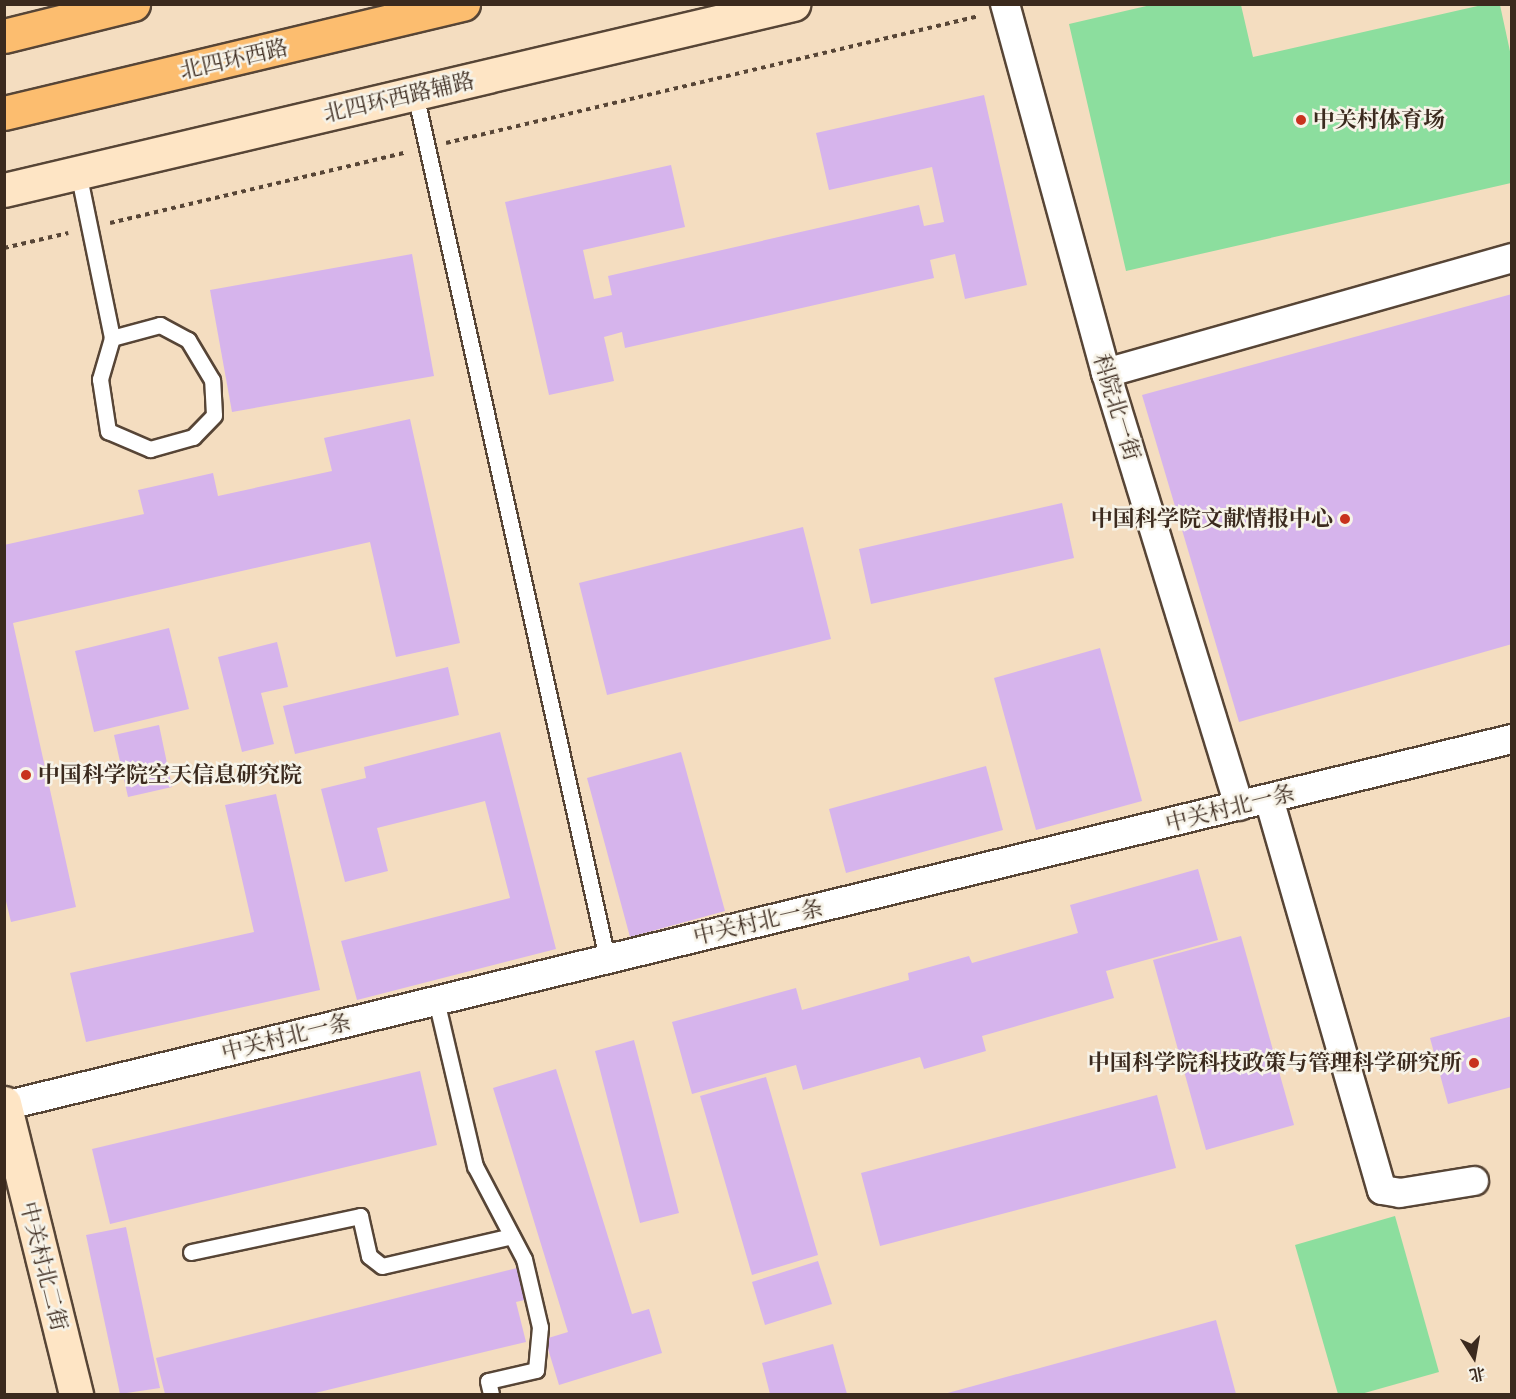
<!DOCTYPE html>
<meta charset="utf-8">
<style>
body{margin:0}
#map{position:relative;width:1516px;height:1399px;overflow:hidden;background:#f4ddc0;font-family:"Gentium Book Plus","Noto Serif SC",serif}
div>[style]{position:absolute}
.green>*{inset:0;background:#8cde9e}
.building>*{inset:0;background:#d6b4ec}
.path>*{height:4px;margin-top:-2px;transform-origin:0;background:repeating-linear-gradient(90deg,#574536 0 4.5px,transparent 0 9px)}
.roads{filter:drop-shadow(2px 0 #574536) drop-shadow(-2px 0 #574536) drop-shadow(0 2px #574536) drop-shadow(0 -2px #574536)}
.lane>*{height:15px;margin:-7.5px;padding:0 7.5px;transform-origin:7.5px;border-radius:7.5px;background:#fff}
.street>*{height:28px;margin:-14px;padding:0 14px;transform-origin:14px;border-radius:14px;background:#fff}
.secondary>*{height:33px;margin:-16.5px;padding:0 16.5px;transform-origin:16.5px;border-radius:16.5px;background:#fee5c5}
.highway>*{height:33px;margin:-16.5px;padding:0 16.5px;transform-origin:16.5px;border-radius:16.5px;background:#fcbd6f}
.dots>*{width:16px;height:16px;translate:-50% -50%;box-sizing:border-box;border:3px solid #f7f3e8;border-radius:50%}
span{translate:-50% -50%;white-space:nowrap;text-align:center;line-height:1.15;-webkit-text-stroke:5px #f7f3e8;paint-order:stroke}
.street-label{font-size:22px;color:#3b2a1e}
.poi-label{font-size:22px;color:#3b2a1e;font-weight:700}
.left{translate:0 -50%;text-align:left}
.right{translate:-100% -50%;text-align:right}
.frame{position:absolute;inset:0;border:6px solid #3b2a1e;pointer-events:none}
.north{position:absolute;left:1444px;top:1327px;width:60px;height:60px;-webkit-text-stroke:4px #f7f3e8;paint-order:stroke;rotate:169deg;font-size:16px;font-weight:700;line-height:24px;text-align:center;color:#3b2a1e}
.north::after{content:'';display:block;margin:auto;width:21px;height:27px;background:#3b2a1e;clip-path:polygon(50% 0,100% 100%,50% 72%,0 100%)}
</style>
<div id="map">
<div class="green">
<i style="clip-path:polygon(1155px 4px,1241px 5px,1253px 57px,1482px 5px,1500px 5px,1511px 56px,1511px 183px,1126px 271px,1069px 24px)"></i>
<i style="clip-path:polygon(1395px 1216px,1439px 1372px,1361px 1394px,1338px 1394px,1295px 1245px)"></i>
</div>
<div class="building">
<i style="clip-path:polygon(984px 95px,1027px 285px,965px 299px,955px 254px,930px 260px,934px 278px,625px 348px,622px 332px,604px 337px,614px 381px,549px 395px,505px 202px,671px 165px,685px 227px,583px 250px,594px 299px,612px 295px,608px 276px,919px 205px,924px 226px,944px 222px,932px 167px,829px 190px,816px 133px)"></i>
<i style="clip-path:polygon(412px 254px,434px 376px,232px 412px,210px 290px)"></i>
<i style="clip-path:polygon(1512px 294px,1512px 644px,1239px 722px,1142px 395px)"></i>
<i style="clip-path:polygon(410px 419px,460px 643px,396px 657px,370px 542px,13px 623px,76px 907px,11px 922px,4px 893px,4px 545px,144px 514px,138px 490px,213px 473px,218px 496px,332px 471px,324px 438px)"></i>
<i style="clip-path:polygon(1062px 503px,1074px 558px,871px 604px,859px 549px)"></i>
<i style="clip-path:polygon(803px 527px,831px 639px,607px 695px,579px 583px)"></i>
<i style="clip-path:polygon(169px 628px,189px 709px,94px 732px,75px 651px)"></i>
<i style="clip-path:polygon(277px 642px,288px 687px,261px 693px,274px 744px,242px 752px,218px 657px)"></i>
<i style="clip-path:polygon(1100px 648px,1142px 801px,1036px 830px,994px 678px)"></i>
<i style="clip-path:polygon(448px 667px,459px 715px,295px 754px,283px 706px)"></i>
<i style="clip-path:polygon(159px 725px,172px 787px,128px 797px,114px 735px)"></i>
<i style="clip-path:polygon(500px 732px,556px 949px,357px 1000px,341px 941px,510px 898px,485px 801px,377px 828px,388px 871px,345px 882px,321px 789px,366px 778px,364px 767px)"></i>
<i style="clip-path:polygon(681px 752px,725px 911px,630px 937px,587px 778px)"></i>
<i style="clip-path:polygon(986px 766px,1003px 830px,846px 873px,829px 809px)"></i>
<i style="clip-path:polygon(276px 794px,320px 990px,86px 1042px,70px 973px,254px 932px,225px 805px)"></i>
<i style="clip-path:polygon(1198px 869px,1218px 940px,1106px 971px,1114px 998px,982px 1036px,986px 1051px,924px 1069px,920px 1057px,803px 1090px,796px 1065px,692px 1094px,672px 1022px,796px 988px,802px 1010px,909px 980px,908px 973px,969px 956px,972px 963px,1078px 933px,1070px 905px)"></i>
<i style="clip-path:polygon(1241px 936px,1294px 1125px,1206px 1150px,1153px 960px)"></i>
<i style="clip-path:polygon(1512px 1016px,1512px 1087px,1448px 1104px,1430px 1038px)"></i>
<i style="clip-path:polygon(634px 1040px,679px 1213px,640px 1223px,595px 1051px)"></i>
<i style="clip-path:polygon(556px 1069px,632px 1314px,649px 1309px,662px 1353px,559px 1385px,545px 1339px,568px 1332px,493px 1088px)"></i>
<i style="clip-path:polygon(420px 1071px,437px 1145px,110px 1224px,92px 1149px)"></i>
<i style="clip-path:polygon(766px 1077px,818px 1255px,752px 1275px,700px 1096px)"></i>
<i style="clip-path:polygon(1157px 1095px,1176px 1168px,880px 1246px,861px 1173px)"></i>
<i style="clip-path:polygon(126px 1227px,160px 1388px,120px 1394px,86px 1235px)"></i>
<i style="clip-path:polygon(818px 1261px,832px 1304px,765px 1325px,752px 1282px)"></i>
<i style="clip-path:polygon(521px 1267px,529px 1299px,516px 1302px,526px 1342px,311px 1394px,165px 1394px,156px 1358px)"></i>
<i style="clip-path:polygon(1216px 1320px,1236px 1394px,944px 1394px)"></i>
<i style="clip-path:polygon(833px 1344px,847px 1394px,770px 1394px,762px 1363px)"></i>
</div>
<div class="path">
<i style="left:446px;top:143px;width:548px;rotate:-13.4deg"></i>
<i style="left:110px;top:223px;width:305px;rotate:-13.4deg"></i>
<i style="left:4px;top:248px;width:66px;rotate:-13.2deg"></i>
</div>
<div class="roads">
<div class="lane">
<i style="left:415px;top:93px;width:886px;rotate:77.49deg"></i>
<i style="left:78px;top:172px;width:169px;rotate:78.4deg"></i>
<i style="left:112px;top:338px;width:43px;rotate:106.3deg"></i>
<i style="left:100px;top:379px;width:53px;rotate:81.3deg"></i>
<i style="left:108px;top:431px;width:46px;rotate:23.2deg"></i>
<i style="left:150px;top:449px;width:45px;rotate:-15.6deg"></i>
<i style="left:193px;top:437px;width:30px;rotate:-46deg"></i>
<i style="left:214px;top:415px;width:35px;rotate:-93deg"></i>
<i style="left:212px;top:380px;width:47px;rotate:-121deg"></i>
<i style="left:188px;top:340px;width:32px;rotate:-152deg"></i>
<i style="left:160px;top:325px;width:50px;rotate:164.8deg"></i>
<i style="left:436px;top:1000px;width:171px;rotate:76.8deg"></i>
<i style="left:475px;top:1166px;width:105px;rotate:62.2deg"></i>
<i style="left:524px;top:1259px;width:70px;rotate:76.8deg"></i>
<i style="left:540px;top:1327px;width:43px;rotate:95.3deg"></i>
<i style="left:536px;top:1370px;width:49px;rotate:167.1deg"></i>
<i style="left:488px;top:1381px;width:13px;rotate:77deg"></i>
<i style="left:191px;top:1252px;width:173px;rotate:-12deg"></i>
<i style="left:360px;top:1216px;width:41px;rotate:77.3deg"></i>
<i style="left:369px;top:1256px;width:16px;rotate:38deg"></i>
<i style="left:382px;top:1266px;width:133px;rotate:-13deg"></i>
</div>
<div class="street">
<i style="left:1005px;top:4px;width:383px;rotate:74.7deg"></i>
<i style="left:1106px;top:373px;width:453px;rotate:72.9deg"></i>
<i style="left:1106px;top:373px;width:422px;rotate:-15.8deg"></i>
<i style="left:1269px;top:799px;width:407px;rotate:73.9deg"></i>
<i style="left:1382px;top:1190px;width:18px;rotate:9deg"></i>
<i style="left:1400px;top:1193px;width:75px;rotate:-9.2deg"></i>
<i style="left:4px;top:1106px;width:1552px;rotate:-13.68deg"></i>
</div>
<div class="secondary">
<i style="left:4px;top:190px;width:811px;rotate:-13.26deg"></i>
<i style="left:4px;top:1103px;width:300px;rotate:76.1deg"></i>
</div>
<div class="highway">
<i style="left:4px;top:36px;width:133px;rotate:-13.9deg"></i>
<i style="left:4px;top:113px;width:472px;rotate:-13.4deg"></i>
</div>
</div>
<div class="dots">
<i style="left:1301px;top:120px;background:#c8321e"></i>
<i style="left:1345px;top:519px;background:#c8321e"></i>
<i style="left:26px;top:775px;background:#c8321e"></i>
<i style="left:1474px;top:1063px;background:#c8321e"></i>
</div>
<div class="street-label">
<span style="left:234px;top:59px;rotate:-13deg">北四环西路</span>
<span style="left:399px;top:97px;rotate:-13deg">北四环西路辅路</span>
<span style="left:1117px;top:407px;rotate:73deg">科院北一街</span>
<span style="left:1230px;top:808px;rotate:-14deg">中关村北一条</span>
<span style="left:758px;top:922px;rotate:-13deg">中关村北一条</span>
<span style="left:286px;top:1037px;rotate:-14deg">中关村北一条</span>
<span style="left:44px;top:1266px;rotate:76deg">中关村北二街</span>
</div>
<div class="poi-label">
<span class="left" style="left:1313px;top:120px">中关村体育场</span>
<span class="right" style="left:1333px;top:519px">中国科学院文献情报中心</span>
<span class="left" style="left:38px;top:775px">中国科学院空天信息研究院</span>
<span class="right" style="left:1462px;top:1063px">中国科学院科技政策与管理科学研究所</span>
</div>
<div class="frame"></div>
<div class="north">北</div>
</div>
